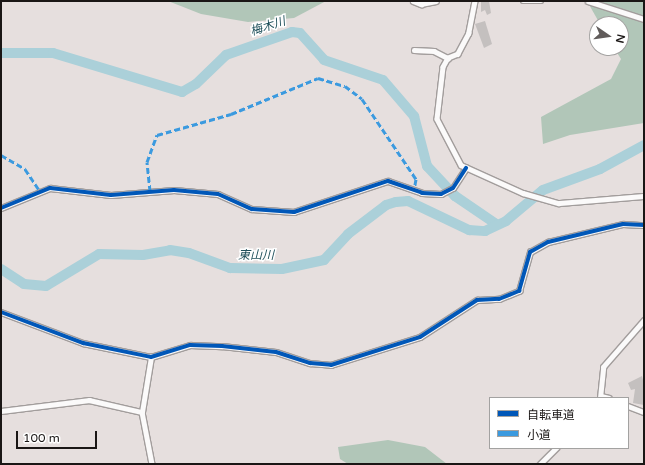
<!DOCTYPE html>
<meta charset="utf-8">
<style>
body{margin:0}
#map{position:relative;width:645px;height:465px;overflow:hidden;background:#e6dfde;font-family:"Varela Round","Noto Sans JP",sans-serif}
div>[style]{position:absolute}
.forest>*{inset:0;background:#b1c6b8}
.river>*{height:10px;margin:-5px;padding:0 5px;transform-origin:5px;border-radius:5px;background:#abd0d9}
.building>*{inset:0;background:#c4c0bf}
.roads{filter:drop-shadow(1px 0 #a29d9c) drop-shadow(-1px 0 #a29d9c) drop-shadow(0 1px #a29d9c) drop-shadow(0 -1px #a29d9c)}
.minor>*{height:4.5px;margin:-2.25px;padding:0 2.25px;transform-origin:2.25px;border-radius:2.25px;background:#fbfafa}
.quiet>*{height:3px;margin-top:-1.5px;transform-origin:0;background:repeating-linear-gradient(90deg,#3b9adf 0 6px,transparent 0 9px)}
.cycleway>*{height:4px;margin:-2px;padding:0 2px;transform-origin:2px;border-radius:2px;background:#0057b8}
span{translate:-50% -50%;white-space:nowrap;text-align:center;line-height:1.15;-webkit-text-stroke:3px #fff;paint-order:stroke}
.water-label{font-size:12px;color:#1f4f5a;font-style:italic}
.frame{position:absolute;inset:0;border:2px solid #1a1615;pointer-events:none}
.legend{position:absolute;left:489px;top:397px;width:140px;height:52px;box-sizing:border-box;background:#fff;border:1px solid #a3a2a1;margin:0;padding:5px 7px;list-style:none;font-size:12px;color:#1a1615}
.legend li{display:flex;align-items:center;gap:8px;height:20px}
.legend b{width:20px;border:1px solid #a3a2a1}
.north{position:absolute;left:589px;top:16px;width:40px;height:40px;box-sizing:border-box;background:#fff;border:1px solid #a3a2a1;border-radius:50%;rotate:103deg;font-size:11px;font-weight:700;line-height:16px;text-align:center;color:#1a1615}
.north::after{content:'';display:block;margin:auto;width:14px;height:18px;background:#615c5b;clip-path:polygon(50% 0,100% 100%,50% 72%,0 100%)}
.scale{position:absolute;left:16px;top:431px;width:81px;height:18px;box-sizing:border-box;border:2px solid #1a1615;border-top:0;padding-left:5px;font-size:12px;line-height:14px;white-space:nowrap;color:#1a1615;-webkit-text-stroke:3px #fff;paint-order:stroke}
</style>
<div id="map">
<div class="forest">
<i style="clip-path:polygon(168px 1px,326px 1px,294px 18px,248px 22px,201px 14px)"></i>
<i style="clip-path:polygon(587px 1px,644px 1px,644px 123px,570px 135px,543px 144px,541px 117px,611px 79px,621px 59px,614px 48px,621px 48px,621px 24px,600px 24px)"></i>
<i style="clip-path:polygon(388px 440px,425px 447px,447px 464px,348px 464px,340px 459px,338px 447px)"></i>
</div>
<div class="river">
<i style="left:1px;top:53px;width:52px"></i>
<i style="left:53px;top:53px;width:135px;rotate:16.8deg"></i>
<i style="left:182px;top:92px;width:16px;rotate:-30deg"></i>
<i style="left:196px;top:84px;width:42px;rotate:-44deg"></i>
<i style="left:226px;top:55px;width:70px;rotate:-19.2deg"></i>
<i style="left:292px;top:32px;width:8px;rotate:7deg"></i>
<i style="left:300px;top:33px;width:36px;rotate:48deg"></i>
<i style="left:324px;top:60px;width:62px;rotate:18.7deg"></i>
<i style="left:383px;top:80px;width:48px;rotate:49.3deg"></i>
<i style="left:414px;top:116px;width:52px;rotate:75.4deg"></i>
<i style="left:427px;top:166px;width:41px;rotate:47deg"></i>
<i style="left:455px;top:196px;width:50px;rotate:34.3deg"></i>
<i style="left:1px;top:269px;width:27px;rotate:33deg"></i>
<i style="left:24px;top:284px;width:22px;rotate:5deg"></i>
<i style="left:46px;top:286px;width:62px;rotate:-31.1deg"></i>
<i style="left:99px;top:254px;width:44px;rotate:1.3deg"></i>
<i style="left:143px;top:255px;width:27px;rotate:-10deg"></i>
<i style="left:170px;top:250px;width:19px;rotate:9deg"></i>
<i style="left:189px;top:253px;width:44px;rotate:20.1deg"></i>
<i style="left:230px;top:268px;width:52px;rotate:1.1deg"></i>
<i style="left:282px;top:269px;width:43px;rotate:-12.1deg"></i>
<i style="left:324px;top:260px;width:35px;rotate:-47deg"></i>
<i style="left:348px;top:234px;width:48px;rotate:-37.3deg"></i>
<i style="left:386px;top:205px;width:10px;rotate:-17deg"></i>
<i style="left:396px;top:202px;width:12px;rotate:-5deg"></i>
<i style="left:408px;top:201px;width:68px;rotate:25.4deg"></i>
<i style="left:469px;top:230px;width:16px;rotate:4deg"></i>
<i style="left:485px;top:231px;width:23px;rotate:-25deg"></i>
<i style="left:506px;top:221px;width:48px;rotate:-40deg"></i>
<i style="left:543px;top:190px;width:61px;rotate:-20.2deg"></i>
<i style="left:600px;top:169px;width:50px;rotate:-28.6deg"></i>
</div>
<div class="building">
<i style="clip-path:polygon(481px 1px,489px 1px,491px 13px,487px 15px,485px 10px,481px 12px)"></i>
<i style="clip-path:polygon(485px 21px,492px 44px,484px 48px,475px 24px)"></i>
<i style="clip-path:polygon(642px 376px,644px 384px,644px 405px,633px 403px,635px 389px,631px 390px,628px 383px)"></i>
</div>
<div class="roads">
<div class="minor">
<i style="left:413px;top:1px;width:9px;rotate:21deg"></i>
<i style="left:421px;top:4px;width:15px;rotate:-11deg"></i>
<i style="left:475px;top:1px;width:33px;rotate:101deg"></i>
<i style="left:469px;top:33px;width:24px;rotate:118deg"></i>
<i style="left:458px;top:54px;width:11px;rotate:158deg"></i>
<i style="left:448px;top:58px;width:10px;rotate:119deg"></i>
<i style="left:443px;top:67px;width:52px;rotate:96.6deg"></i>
<i style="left:437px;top:119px;width:52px;rotate:62.4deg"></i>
<i style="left:461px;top:165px;width:68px;rotate:24.3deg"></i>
<i style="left:523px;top:193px;width:37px;rotate:16deg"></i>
<i style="left:559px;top:203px;width:85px;rotate:-4.7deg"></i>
<i style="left:523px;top:1px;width:18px"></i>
<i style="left:588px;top:1px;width:59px;rotate:17.8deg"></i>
<i style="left:414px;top:50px;width:20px;rotate:3deg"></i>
<i style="left:434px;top:51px;width:16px;rotate:27deg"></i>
<i style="left:1px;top:208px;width:53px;rotate:-22.2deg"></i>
<i style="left:50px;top:188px;width:61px;rotate:6.5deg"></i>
<i style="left:111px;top:195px;width:63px;rotate:-4.5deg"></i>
<i style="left:174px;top:190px;width:44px;rotate:5.2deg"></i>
<i style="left:218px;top:194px;width:37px;rotate:24deg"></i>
<i style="left:252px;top:209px;width:42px;rotate:4.1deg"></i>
<i style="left:294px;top:212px;width:99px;rotate:-18.3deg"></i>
<i style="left:388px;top:181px;width:36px;rotate:19deg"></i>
<i style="left:422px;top:193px;width:19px;rotate:3deg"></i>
<i style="left:441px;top:194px;width:13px;rotate:-27deg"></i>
<i style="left:453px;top:188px;width:24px;rotate:-57deg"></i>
<i style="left:1px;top:312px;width:88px;rotate:20.7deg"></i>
<i style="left:83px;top:343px;width:69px;rotate:11.6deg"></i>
<i style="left:151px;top:357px;width:41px;rotate:-17.1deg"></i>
<i style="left:190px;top:345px;width:32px;rotate:2deg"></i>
<i style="left:222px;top:346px;width:54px;rotate:6.3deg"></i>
<i style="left:276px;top:352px;width:36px;rotate:18deg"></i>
<i style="left:310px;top:363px;width:21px;rotate:5deg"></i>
<i style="left:331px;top:365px;width:93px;rotate:-17.5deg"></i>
<i style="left:420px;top:337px;width:68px;rotate:-33deg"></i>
<i style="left:477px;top:300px;width:22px;rotate:-3deg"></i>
<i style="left:499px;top:299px;width:22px;rotate:-22deg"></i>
<i style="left:519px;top:291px;width:41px;rotate:-74.2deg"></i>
<i style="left:530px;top:252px;width:21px;rotate:-29deg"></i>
<i style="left:548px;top:242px;width:77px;rotate:-13.5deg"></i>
<i style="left:623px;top:224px;width:21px;rotate:3deg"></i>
<i style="left:601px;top:396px;width:8px;rotate:14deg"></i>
<i style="left:600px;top:398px;width:31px;rotate:-84deg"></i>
<i style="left:603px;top:367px;width:62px;rotate:-48.9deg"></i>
<i style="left:628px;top:406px;width:17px;rotate:21deg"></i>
<i style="left:1px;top:411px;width:89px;rotate:-7.1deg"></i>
<i style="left:89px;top:400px;width:54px;rotate:12.8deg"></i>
<i style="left:142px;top:412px;width:53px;rotate:79.1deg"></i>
<i style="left:142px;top:412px;width:56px;rotate:-80.7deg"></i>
<i style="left:540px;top:464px;width:23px;rotate:-45deg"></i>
</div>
</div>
<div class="quiet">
<i style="left:1px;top:155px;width:28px;rotate:30deg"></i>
<i style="left:25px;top:169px;width:25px;rotate:56deg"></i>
<i style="left:150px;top:191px;width:29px;rotate:-96deg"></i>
<i style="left:147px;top:162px;width:29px;rotate:-70deg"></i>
<i style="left:157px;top:135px;width:77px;rotate:-15.8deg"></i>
<i style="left:231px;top:114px;width:94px;rotate:-22.5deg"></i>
<i style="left:318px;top:78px;width:28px;rotate:17deg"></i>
<i style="left:345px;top:86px;width:21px;rotate:37deg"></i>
<i style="left:362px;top:99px;width:97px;rotate:56deg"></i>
<i style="left:416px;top:179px;width:11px;rotate:100deg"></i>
</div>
<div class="cycleway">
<i style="left:1px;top:208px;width:53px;rotate:-22.2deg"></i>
<i style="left:50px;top:188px;width:61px;rotate:6.5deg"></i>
<i style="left:111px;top:195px;width:63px;rotate:-4.5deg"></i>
<i style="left:174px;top:190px;width:44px;rotate:5.2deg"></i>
<i style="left:218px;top:194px;width:37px;rotate:24deg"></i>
<i style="left:252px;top:209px;width:42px;rotate:4.1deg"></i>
<i style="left:294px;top:212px;width:99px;rotate:-18.3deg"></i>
<i style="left:388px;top:181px;width:36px;rotate:19deg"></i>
<i style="left:422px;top:193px;width:19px;rotate:3deg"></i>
<i style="left:441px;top:194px;width:13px;rotate:-27deg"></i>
<i style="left:453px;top:188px;width:24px;rotate:-57deg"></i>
<i style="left:1px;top:312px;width:88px;rotate:20.7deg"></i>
<i style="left:83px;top:343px;width:69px;rotate:11.6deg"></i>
<i style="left:151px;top:357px;width:41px;rotate:-17.1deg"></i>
<i style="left:190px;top:345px;width:32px;rotate:2deg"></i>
<i style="left:222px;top:346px;width:54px;rotate:6.3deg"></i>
<i style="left:276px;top:352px;width:36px;rotate:18deg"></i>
<i style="left:310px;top:363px;width:21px;rotate:5deg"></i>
<i style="left:331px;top:365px;width:93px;rotate:-17.5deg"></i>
<i style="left:420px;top:337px;width:68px;rotate:-33deg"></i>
<i style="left:477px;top:300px;width:22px;rotate:-3deg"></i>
<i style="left:499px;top:299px;width:22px;rotate:-22deg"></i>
<i style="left:519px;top:291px;width:41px;rotate:-74.2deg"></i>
<i style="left:530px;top:252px;width:21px;rotate:-29deg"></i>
<i style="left:548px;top:242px;width:77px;rotate:-13.5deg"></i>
<i style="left:623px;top:224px;width:21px;rotate:3deg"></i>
</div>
<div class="water-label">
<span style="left:268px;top:27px;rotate:-18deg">梅木川</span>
<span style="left:256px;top:256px">東山川</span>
</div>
<div class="frame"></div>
<ul class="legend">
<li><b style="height:5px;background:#0057b8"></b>自転車道</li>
<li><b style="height:5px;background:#3b9adf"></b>小道</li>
</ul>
<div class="north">N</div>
<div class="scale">100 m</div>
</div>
